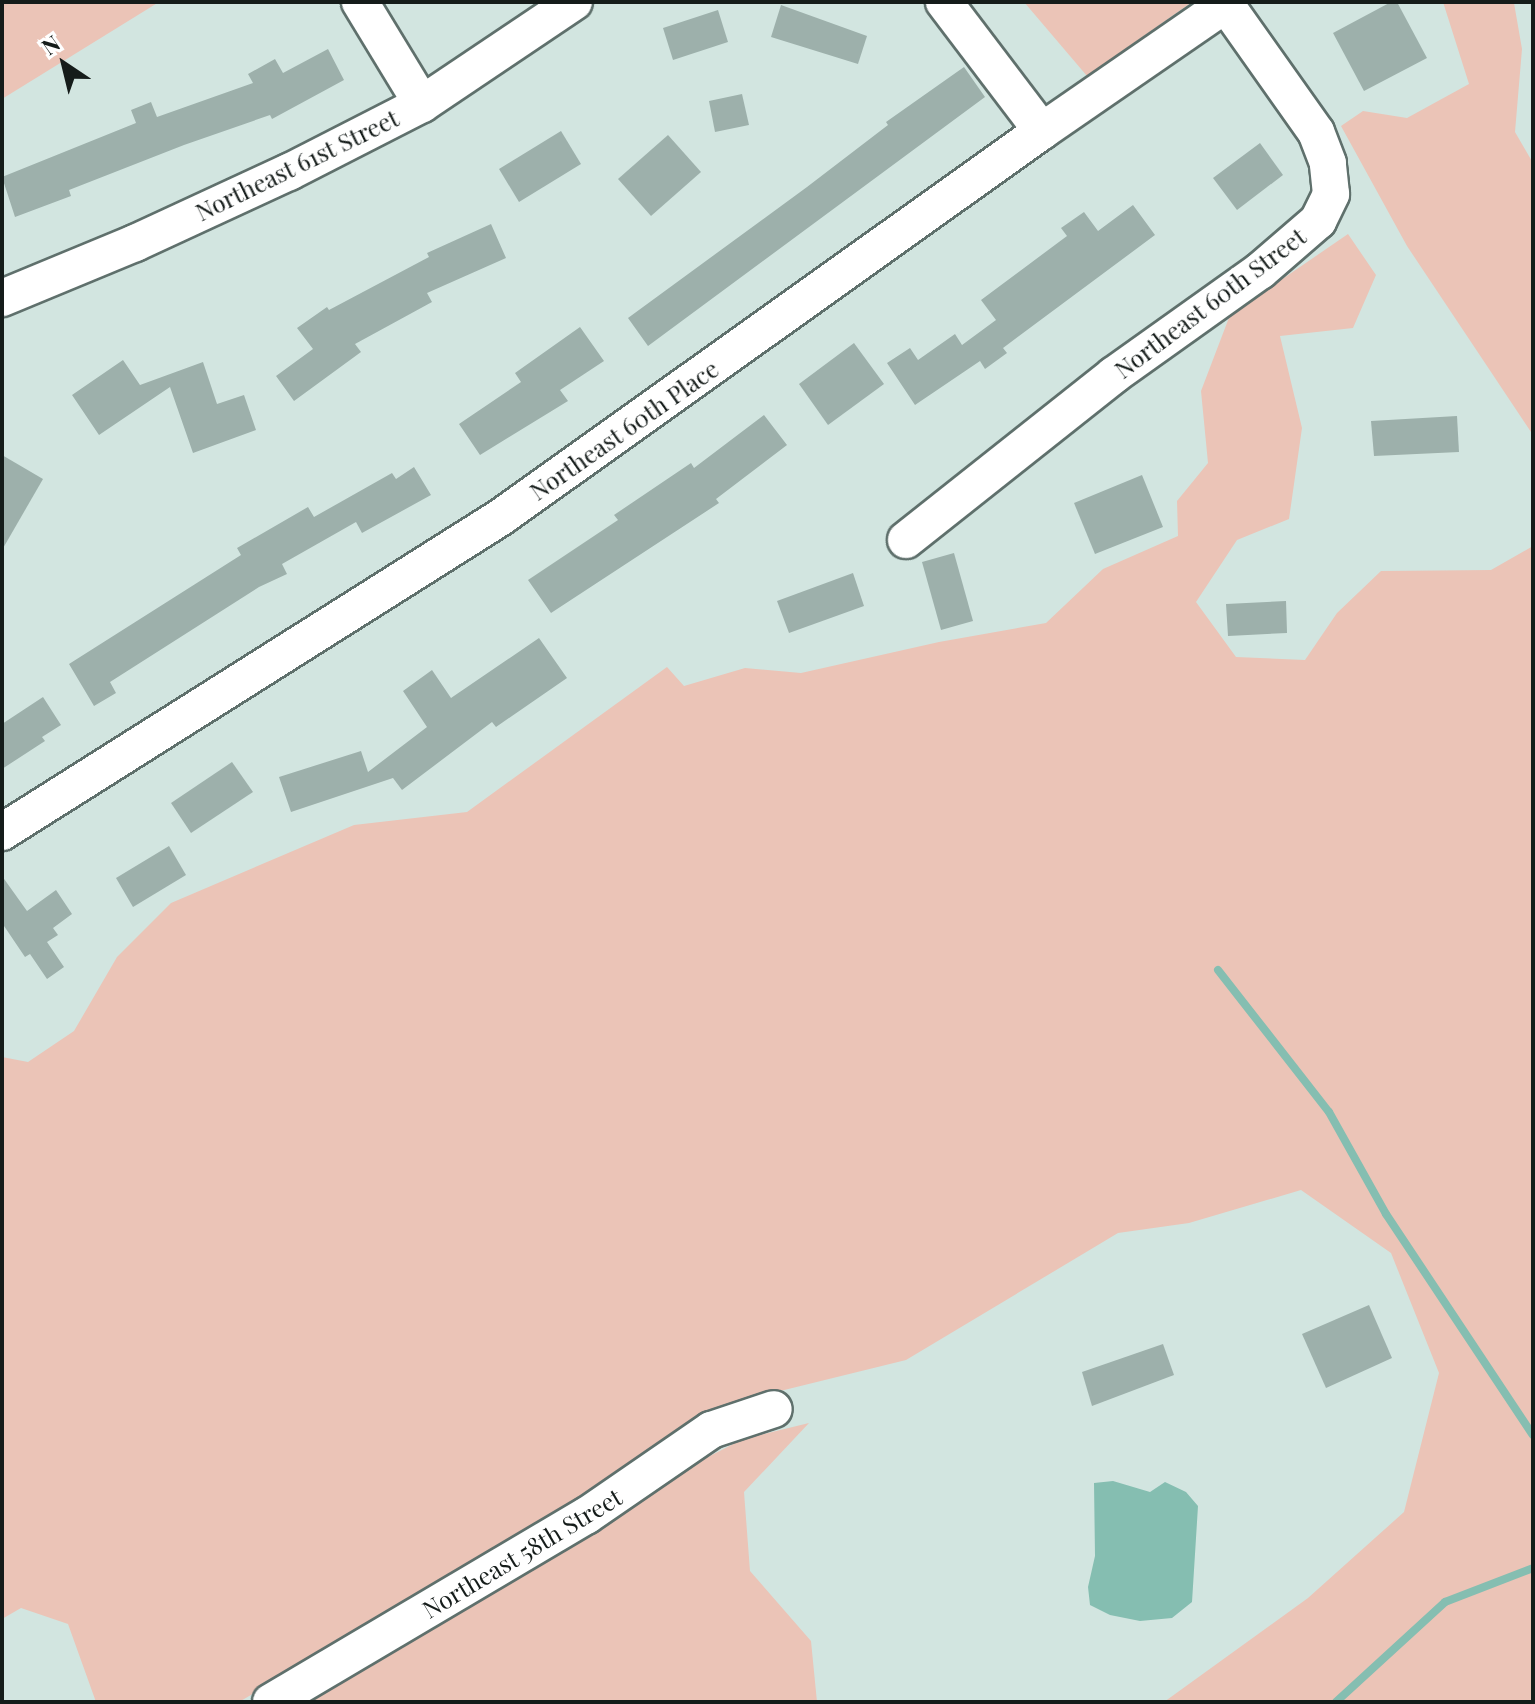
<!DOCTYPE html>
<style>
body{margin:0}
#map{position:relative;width:1535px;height:1704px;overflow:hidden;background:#d2e5e0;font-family:"Playfair Display",serif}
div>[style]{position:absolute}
.green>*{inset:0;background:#ebc4b7}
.water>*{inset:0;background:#85beb1}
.stream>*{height:8px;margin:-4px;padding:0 4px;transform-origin:4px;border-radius:4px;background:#85beb1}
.building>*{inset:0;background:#9db0ab}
.roads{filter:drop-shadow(2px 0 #5f706c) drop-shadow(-2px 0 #5f706c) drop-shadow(0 2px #5f706c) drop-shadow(0 -2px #5f706c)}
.minor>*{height:36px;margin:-18px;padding:0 18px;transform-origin:18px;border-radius:18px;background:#fff}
span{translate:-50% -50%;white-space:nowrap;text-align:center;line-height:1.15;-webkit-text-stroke:6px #fff;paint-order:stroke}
.street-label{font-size:24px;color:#151c1a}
.frame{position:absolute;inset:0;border:4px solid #151c1a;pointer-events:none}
.north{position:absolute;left:24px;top:24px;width:80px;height:80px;-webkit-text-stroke:6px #fff;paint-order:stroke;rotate:325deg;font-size:22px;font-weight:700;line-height:32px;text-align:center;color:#151c1a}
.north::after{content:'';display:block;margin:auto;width:28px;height:36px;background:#151c1a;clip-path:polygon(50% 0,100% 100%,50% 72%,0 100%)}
</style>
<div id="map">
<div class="green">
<i style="clip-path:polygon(2px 2px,159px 2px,2px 99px)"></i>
<i style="clip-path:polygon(1024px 2px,1192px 2px,1087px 76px)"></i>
<i style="clip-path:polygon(1443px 2px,1514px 3px,1522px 49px,1515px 132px,1533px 163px,1533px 435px,1407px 246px,1341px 126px,1363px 111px,1407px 118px,1469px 84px)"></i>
<i style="clip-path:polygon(1348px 234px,1376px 275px,1353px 328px,1280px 336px,1302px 428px,1289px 519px,1237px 540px,1196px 602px,1236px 657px,1305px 660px,1337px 613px,1381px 571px,1491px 570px,1533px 546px,1533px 1702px,1164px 1702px,1308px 1598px,1404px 1512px,1439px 1373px,1391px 1253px,1301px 1190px,1189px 1223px,1118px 1233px,906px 1360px,719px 1406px,637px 1469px,239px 1702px,96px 1702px,68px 1624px,21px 1608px,2px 1619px,2px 1057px,28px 1062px,74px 1031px,117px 957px,171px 903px,354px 825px,467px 812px,667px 667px,684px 686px,745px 668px,801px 673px,939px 642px,1046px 623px,1103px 569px,1178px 536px,1177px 501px,1208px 463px,1201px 391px,1230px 315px)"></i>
<i style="clip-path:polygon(809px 1423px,744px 1492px,750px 1571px,811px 1641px,817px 1702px,305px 1702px,628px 1511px,706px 1458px,743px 1439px)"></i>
</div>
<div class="water">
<i style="clip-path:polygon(1113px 1481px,1150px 1492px,1165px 1482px,1186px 1492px,1198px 1506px,1192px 1602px,1172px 1618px,1140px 1621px,1110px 1615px,1090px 1605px,1088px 1587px,1095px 1556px,1094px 1483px)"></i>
</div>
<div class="stream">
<i style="left:1218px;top:970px;width:180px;rotate:52deg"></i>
<i style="left:1329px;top:1112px;width:117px;rotate:60.8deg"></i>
<i style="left:1386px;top:1214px;width:265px;rotate:56.4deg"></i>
<i style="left:1336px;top:1702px;width:148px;rotate:-42.5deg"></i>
<i style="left:1445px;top:1602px;width:94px;rotate:-21.1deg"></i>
</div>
<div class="building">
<i style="clip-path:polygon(1391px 2px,1397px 2px,1427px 58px,1364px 91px,1333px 33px)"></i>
<i style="clip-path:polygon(781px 5px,867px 36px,858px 64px,771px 37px)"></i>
<i style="clip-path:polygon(718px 10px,728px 42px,673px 60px,663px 28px)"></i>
<i style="clip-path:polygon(328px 49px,344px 80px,272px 119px,270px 115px,184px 145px,69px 190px,71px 196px,15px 217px,2px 177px,136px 123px,131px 110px,151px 102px,157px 117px,253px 83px,248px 74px,275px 59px,283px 73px)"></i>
<i style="clip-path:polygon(964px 67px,985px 97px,648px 346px,628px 318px,807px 187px,888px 125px,886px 122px)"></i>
<i style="clip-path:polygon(742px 94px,749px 125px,715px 132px,709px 101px)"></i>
<i style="clip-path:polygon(561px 131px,581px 164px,519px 202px,499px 169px)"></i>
<i style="clip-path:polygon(668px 135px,701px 172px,651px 216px,618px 179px)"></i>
<i style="clip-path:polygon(1260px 143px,1283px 175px,1237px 210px,1213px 178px)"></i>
<i style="clip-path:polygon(1133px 205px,1155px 235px,1003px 348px,1007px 353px,985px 369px,980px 361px,915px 405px,887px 363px,910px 348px,918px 360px,955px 334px,962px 345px,996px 320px,981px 300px,1067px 236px,1061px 228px,1084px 212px,1098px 231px)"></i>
<i style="clip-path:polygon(491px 224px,506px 258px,427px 293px,432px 302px,355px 344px,361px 352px,294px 401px,276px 376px,313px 349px,297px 328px,327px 307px,329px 310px,429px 257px,427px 253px)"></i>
<i style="clip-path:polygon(580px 327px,604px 361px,560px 390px,568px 401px,480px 455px,459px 424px,521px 382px,515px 373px)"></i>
<i style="clip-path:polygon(854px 343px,884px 384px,828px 425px,799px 384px)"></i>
<i style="clip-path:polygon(123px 360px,140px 385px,203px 362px,217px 404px,244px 395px,256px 430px,193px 453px,170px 387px,99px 435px,72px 395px)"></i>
<i style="clip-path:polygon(764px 415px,787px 445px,716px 499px,719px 503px,551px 613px,528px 580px,618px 520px,614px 515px,691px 463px,694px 468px)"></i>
<i style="clip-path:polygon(1457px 416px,1459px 452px,1374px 456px,1371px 421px)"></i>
<i style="clip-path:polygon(2px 455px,43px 479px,2px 550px)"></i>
<i style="clip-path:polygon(414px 467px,431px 495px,362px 533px,356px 522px,282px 564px,287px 574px,259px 587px,110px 682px,116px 693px,94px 706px,69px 664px,241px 555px,237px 548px,308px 507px,314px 517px,392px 473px,396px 479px)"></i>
<i style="clip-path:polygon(1142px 475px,1163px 527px,1095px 554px,1074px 503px)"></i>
<i style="clip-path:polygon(954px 553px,973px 621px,941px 630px,922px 562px)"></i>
<i style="clip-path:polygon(853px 573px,864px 606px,789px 633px,777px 601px)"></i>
<i style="clip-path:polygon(1286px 601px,1287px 633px,1228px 636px,1226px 604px)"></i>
<i style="clip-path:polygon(539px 638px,567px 678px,496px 727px,492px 722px,402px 790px,393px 778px,291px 812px,279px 777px,361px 751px,368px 772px,427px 727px,403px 691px,432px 670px,451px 698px)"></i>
<i style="clip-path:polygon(43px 697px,61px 725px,42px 737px,45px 741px,2px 769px,2px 724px)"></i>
<i style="clip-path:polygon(232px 762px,253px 792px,191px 833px,171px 803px)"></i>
<i style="clip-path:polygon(169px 846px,186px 875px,133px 907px,116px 878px)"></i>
<i style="clip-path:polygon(2px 876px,27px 911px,56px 890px,72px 914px,53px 928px,58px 935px,47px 942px,64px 967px,47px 979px,30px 954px,25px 957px,2px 923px)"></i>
<i style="clip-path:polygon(1369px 1305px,1392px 1358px,1326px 1388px,1302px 1334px)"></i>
<i style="clip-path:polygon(1163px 1344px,1174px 1375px,1092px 1406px,1082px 1372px)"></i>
</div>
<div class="roads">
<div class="minor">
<i style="left:360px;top:2px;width:119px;rotate:58.7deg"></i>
<i style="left:944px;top:2px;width:162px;rotate:52.8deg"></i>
<i style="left:2px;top:298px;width:144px;rotate:-22.5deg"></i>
<i style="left:135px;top:243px;width:170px;rotate:-24.8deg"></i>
<i style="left:289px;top:172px;width:149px;rotate:-27.1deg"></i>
<i style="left:422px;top:104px;width:183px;rotate:-33.9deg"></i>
<i style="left:906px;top:540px;width:265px;rotate:-38.4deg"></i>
<i style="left:1114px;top:375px;width:179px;rotate:-35.5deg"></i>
<i style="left:1260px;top:271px;width:77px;rotate:-40.8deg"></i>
<i style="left:1318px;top:221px;width:30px;rotate:-64deg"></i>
<i style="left:1331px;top:194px;width:31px;rotate:-96deg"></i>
<i style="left:1328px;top:163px;width:33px;rotate:-111deg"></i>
<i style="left:1316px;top:132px;width:156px;rotate:-125.3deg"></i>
<i style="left:2px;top:832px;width:590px;rotate:-32.26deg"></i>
<i style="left:501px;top:517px;width:665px;rotate:-35.51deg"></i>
<i style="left:1042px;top:131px;width:227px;rotate:-34.6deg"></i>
<i style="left:271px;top:1702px;width:366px;rotate:-30.6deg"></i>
<i style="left:586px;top:1516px;width:152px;rotate:-34.5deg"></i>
<i style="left:711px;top:1430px;width:66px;rotate:-18.4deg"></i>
</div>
</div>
<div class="street-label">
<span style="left:297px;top:165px;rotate:-26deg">Northeast 61st Street</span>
<span style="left:1210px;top:303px;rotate:-37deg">Northeast 60th Street</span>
<span style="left:624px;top:430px;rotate:-35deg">Northeast 60th Place</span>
<span style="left:522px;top:1553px;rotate:-31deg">Northeast 58th Street</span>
</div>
<div class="frame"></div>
<div class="north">N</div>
</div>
